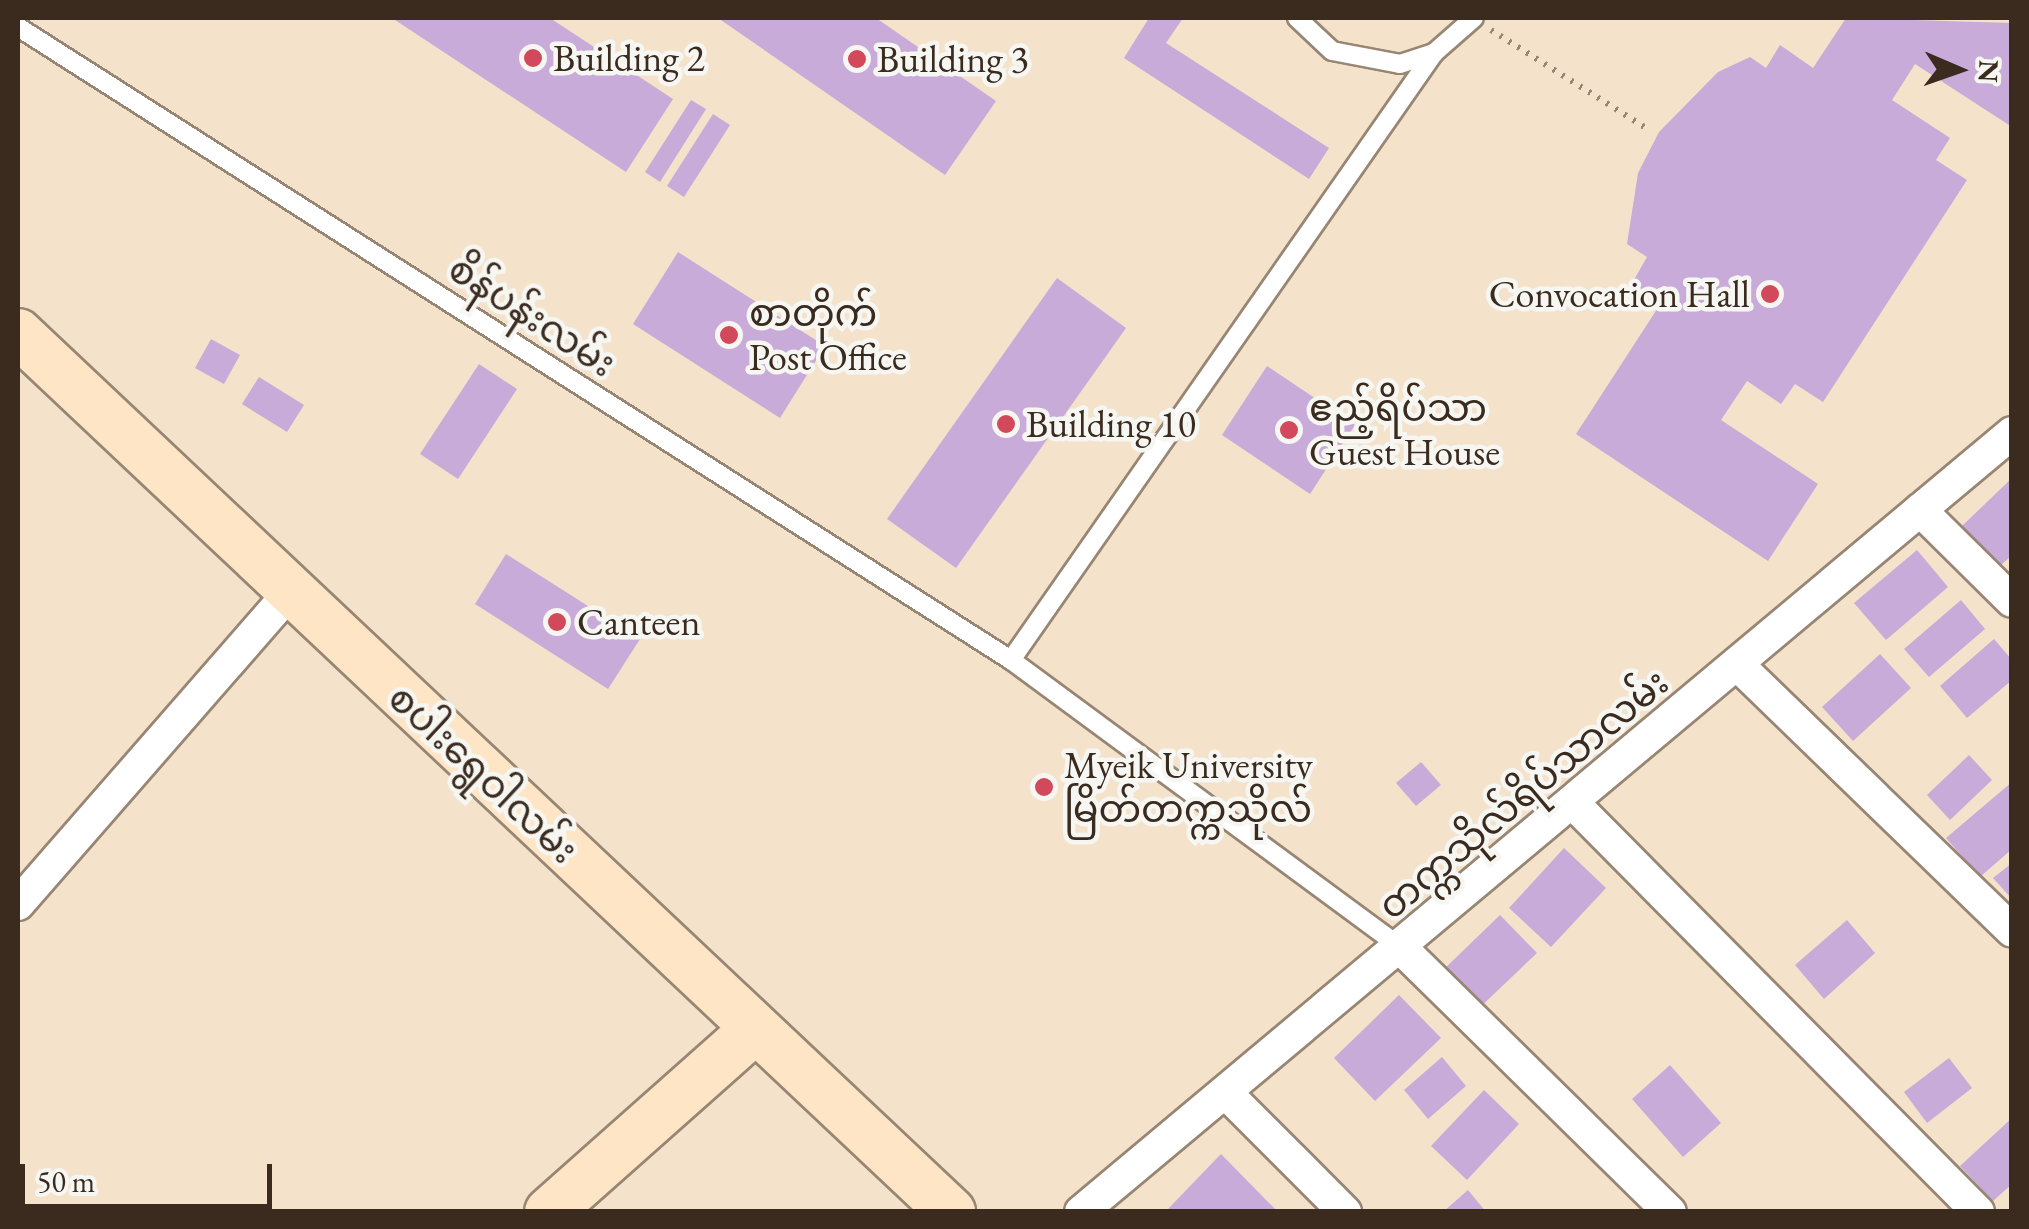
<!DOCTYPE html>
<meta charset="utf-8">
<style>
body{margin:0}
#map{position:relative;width:2029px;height:1229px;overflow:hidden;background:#f4e2cb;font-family:"EB Garamond","Noto Sans Myanmar",serif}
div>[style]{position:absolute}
.building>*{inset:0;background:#c8abd8}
.path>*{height:6px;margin-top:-3px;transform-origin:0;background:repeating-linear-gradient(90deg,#988674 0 2.5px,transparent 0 10.5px)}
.roads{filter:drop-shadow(2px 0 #988674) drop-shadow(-2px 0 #988674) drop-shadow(0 2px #988674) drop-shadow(0 -2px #988674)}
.lane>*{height:18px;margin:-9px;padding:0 9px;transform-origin:9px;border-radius:9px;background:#fff}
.street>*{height:32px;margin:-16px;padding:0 16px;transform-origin:16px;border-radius:16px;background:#fff}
.secondary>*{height:48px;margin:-24px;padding:0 24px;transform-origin:24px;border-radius:24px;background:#fde5c5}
.dots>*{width:28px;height:28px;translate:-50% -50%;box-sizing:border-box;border:5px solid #f6f6f2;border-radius:50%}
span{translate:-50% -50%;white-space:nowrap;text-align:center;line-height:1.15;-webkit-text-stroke:9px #f6f6f2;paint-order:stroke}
.poi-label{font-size:38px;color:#3b2a1e}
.left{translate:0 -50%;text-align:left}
.right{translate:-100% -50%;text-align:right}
.street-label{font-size:38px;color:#3b2a1e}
.frame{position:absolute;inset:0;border:20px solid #3b2a1e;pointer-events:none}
.north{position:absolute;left:1909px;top:20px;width:100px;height:100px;-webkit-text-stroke:8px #f6f6f2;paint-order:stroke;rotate:92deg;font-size:28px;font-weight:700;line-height:40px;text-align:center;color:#3b2a1e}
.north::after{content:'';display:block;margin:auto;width:35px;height:45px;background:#3b2a1e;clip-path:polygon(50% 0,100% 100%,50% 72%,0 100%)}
.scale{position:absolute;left:20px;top:1164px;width:252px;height:45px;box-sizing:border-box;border:5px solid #3b2a1e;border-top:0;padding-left:12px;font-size:30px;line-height:35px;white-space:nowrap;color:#3b2a1e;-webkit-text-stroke:8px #f6f6f2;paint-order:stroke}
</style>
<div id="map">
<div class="building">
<i style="clip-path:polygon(392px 18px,550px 18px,673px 99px,626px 172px)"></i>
<i style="clip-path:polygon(718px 18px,876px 18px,996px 101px,945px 175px)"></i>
<i style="clip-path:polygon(1149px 18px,1183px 18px,1166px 43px,1329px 148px,1309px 179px,1124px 58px)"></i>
<i style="clip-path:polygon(1846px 18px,2012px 23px,2012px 127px,1915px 64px,1892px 100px,1950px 138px,1936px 160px,1967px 180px,1823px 402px,1795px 384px,1781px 404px,1747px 381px,1721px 420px,1818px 484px,1768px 561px,1576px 434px,1661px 303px,1631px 285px,1647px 257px,1627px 244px,1638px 173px,1659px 132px,1718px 72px,1750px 57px,1766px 68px,1780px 45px,1813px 68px)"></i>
<i style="clip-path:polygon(691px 100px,706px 109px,660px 182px,645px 172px)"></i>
<i style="clip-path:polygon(713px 114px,730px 125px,684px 197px,667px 186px)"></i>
<i style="clip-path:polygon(678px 252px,825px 346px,780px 418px,633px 324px)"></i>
<i style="clip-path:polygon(1057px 278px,1126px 328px,956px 568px,887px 519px)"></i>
<i style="clip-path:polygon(211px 339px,240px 355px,224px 384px,195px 368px)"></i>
<i style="clip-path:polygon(479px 364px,517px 389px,458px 479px,420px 454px)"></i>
<i style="clip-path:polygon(1267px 366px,1355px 425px,1310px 494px,1222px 435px)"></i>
<i style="clip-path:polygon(259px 377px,304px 405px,287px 432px,242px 404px)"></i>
<i style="clip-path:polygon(2012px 478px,2012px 555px,2000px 566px,1962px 526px)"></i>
<i style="clip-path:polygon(1917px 550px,1948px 587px,1886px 640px,1854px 603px)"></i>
<i style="clip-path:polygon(506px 554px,640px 639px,608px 689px,475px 604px)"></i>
<i style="clip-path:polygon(1961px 600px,1985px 629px,1929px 677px,1904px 649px)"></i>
<i style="clip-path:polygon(1994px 639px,2012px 660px,2012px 680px,1967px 718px,1940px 686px)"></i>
<i style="clip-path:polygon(1880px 654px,1911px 688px,1853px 741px,1822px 707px)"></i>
<i style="clip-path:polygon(1969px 755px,1992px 780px,1950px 820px,1927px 795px)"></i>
<i style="clip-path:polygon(1421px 762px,1441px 785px,1416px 806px,1396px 783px)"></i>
<i style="clip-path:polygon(2012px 782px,2012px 849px,1980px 877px,1946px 838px)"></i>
<i style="clip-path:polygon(1564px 848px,1606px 888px,1551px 947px,1509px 908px)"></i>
<i style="clip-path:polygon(2012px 863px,2012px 899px,1993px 878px)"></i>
<i style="clip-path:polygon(1500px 915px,1537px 953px,1475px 1012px,1439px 974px)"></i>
<i style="clip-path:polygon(1847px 920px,1875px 953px,1824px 999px,1795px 965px)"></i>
<i style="clip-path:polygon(1399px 995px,1441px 1038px,1375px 1101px,1334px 1058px)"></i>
<i style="clip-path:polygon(1442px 1057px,1466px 1086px,1428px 1119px,1404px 1090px)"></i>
<i style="clip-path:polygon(1949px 1058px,1972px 1088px,1927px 1123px,1904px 1092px)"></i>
<i style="clip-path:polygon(1670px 1065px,1721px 1123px,1683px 1157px,1632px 1099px)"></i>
<i style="clip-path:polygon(1484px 1090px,1519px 1124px,1467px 1180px,1431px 1146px)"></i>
<i style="clip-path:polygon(2012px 1118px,2012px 1184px,1993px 1201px,1960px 1166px)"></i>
<i style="clip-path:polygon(1221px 1154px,1278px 1212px,1168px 1209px)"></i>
<i style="clip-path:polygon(1468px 1190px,1486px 1212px,1443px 1212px)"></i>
</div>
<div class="path">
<i style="left:1491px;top:30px;width:187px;rotate:32.3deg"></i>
</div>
<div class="roads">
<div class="lane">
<i style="left:1297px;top:18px;width:48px;rotate:43.3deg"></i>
<i style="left:1332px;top:51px;width:69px;rotate:10.8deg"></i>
<i style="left:1400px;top:64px;width:36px;rotate:-18deg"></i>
<i style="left:1434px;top:53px;width:53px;rotate:-41.2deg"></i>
<i style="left:18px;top:27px;width:1178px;rotate:32.52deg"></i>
<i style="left:1011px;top:660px;width:485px;rotate:36.4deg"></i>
<i style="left:1011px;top:660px;width:740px;rotate:-55.13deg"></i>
</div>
<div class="street">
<i style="left:1920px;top:510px;width:129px;rotate:44.7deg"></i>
<i style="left:1739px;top:666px;width:380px;rotate:44.1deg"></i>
<i style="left:1574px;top:804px;width:574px;rotate:45.28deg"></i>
<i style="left:18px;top:904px;width:414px;rotate:-48.9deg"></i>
<i style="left:1401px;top:948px;width:377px;rotate:44.5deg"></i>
<i style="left:1225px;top:1092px;width:170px;rotate:45deg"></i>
<i style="left:1081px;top:1212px;width:1214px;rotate:-39.92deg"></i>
</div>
<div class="secondary">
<i style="left:18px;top:333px;width:1282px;rotate:43.29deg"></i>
<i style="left:549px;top:1212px;width:273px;rotate:-41.6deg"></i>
</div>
</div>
<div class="dots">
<i style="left:533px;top:58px;background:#d1495b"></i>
<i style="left:857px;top:59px;background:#d1495b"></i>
<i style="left:1770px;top:294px;background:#d1495b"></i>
<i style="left:729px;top:335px;background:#d1495b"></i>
<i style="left:1006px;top:424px;background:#d1495b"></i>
<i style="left:1289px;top:430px;background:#d1495b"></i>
<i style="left:557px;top:622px;background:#d1495b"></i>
<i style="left:1044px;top:787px;background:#d1495b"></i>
</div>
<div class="poi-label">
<span class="left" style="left:553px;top:58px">Building 2</span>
<span class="left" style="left:877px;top:59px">Building 3</span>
<span class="right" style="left:1750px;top:294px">Convocation Hall</span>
<span class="left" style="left:749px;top:335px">စာတိုက်<br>Post Office</span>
<span class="left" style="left:1309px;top:430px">ဧည့်ရိပ်သာ<br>Guest House</span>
<span class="left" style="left:1026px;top:424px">Building 10</span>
<span class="left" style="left:577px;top:622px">Canteen</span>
<span class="left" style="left:1064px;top:787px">Myeik University<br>မြိတ်တက္ကသိုလ်</span>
</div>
<div class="street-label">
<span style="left:532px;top:316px;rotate:33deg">စိန်ပန်းလမ်း</span>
<span style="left:483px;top:774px;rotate:43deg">စပါးရွေဝါလမ်း</span>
<span style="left:1523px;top:794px;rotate:-40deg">တက္ကသိုလ်ရိပ်သာလမ်း</span>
</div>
<div class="frame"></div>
<div class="north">N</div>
<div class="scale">50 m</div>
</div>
